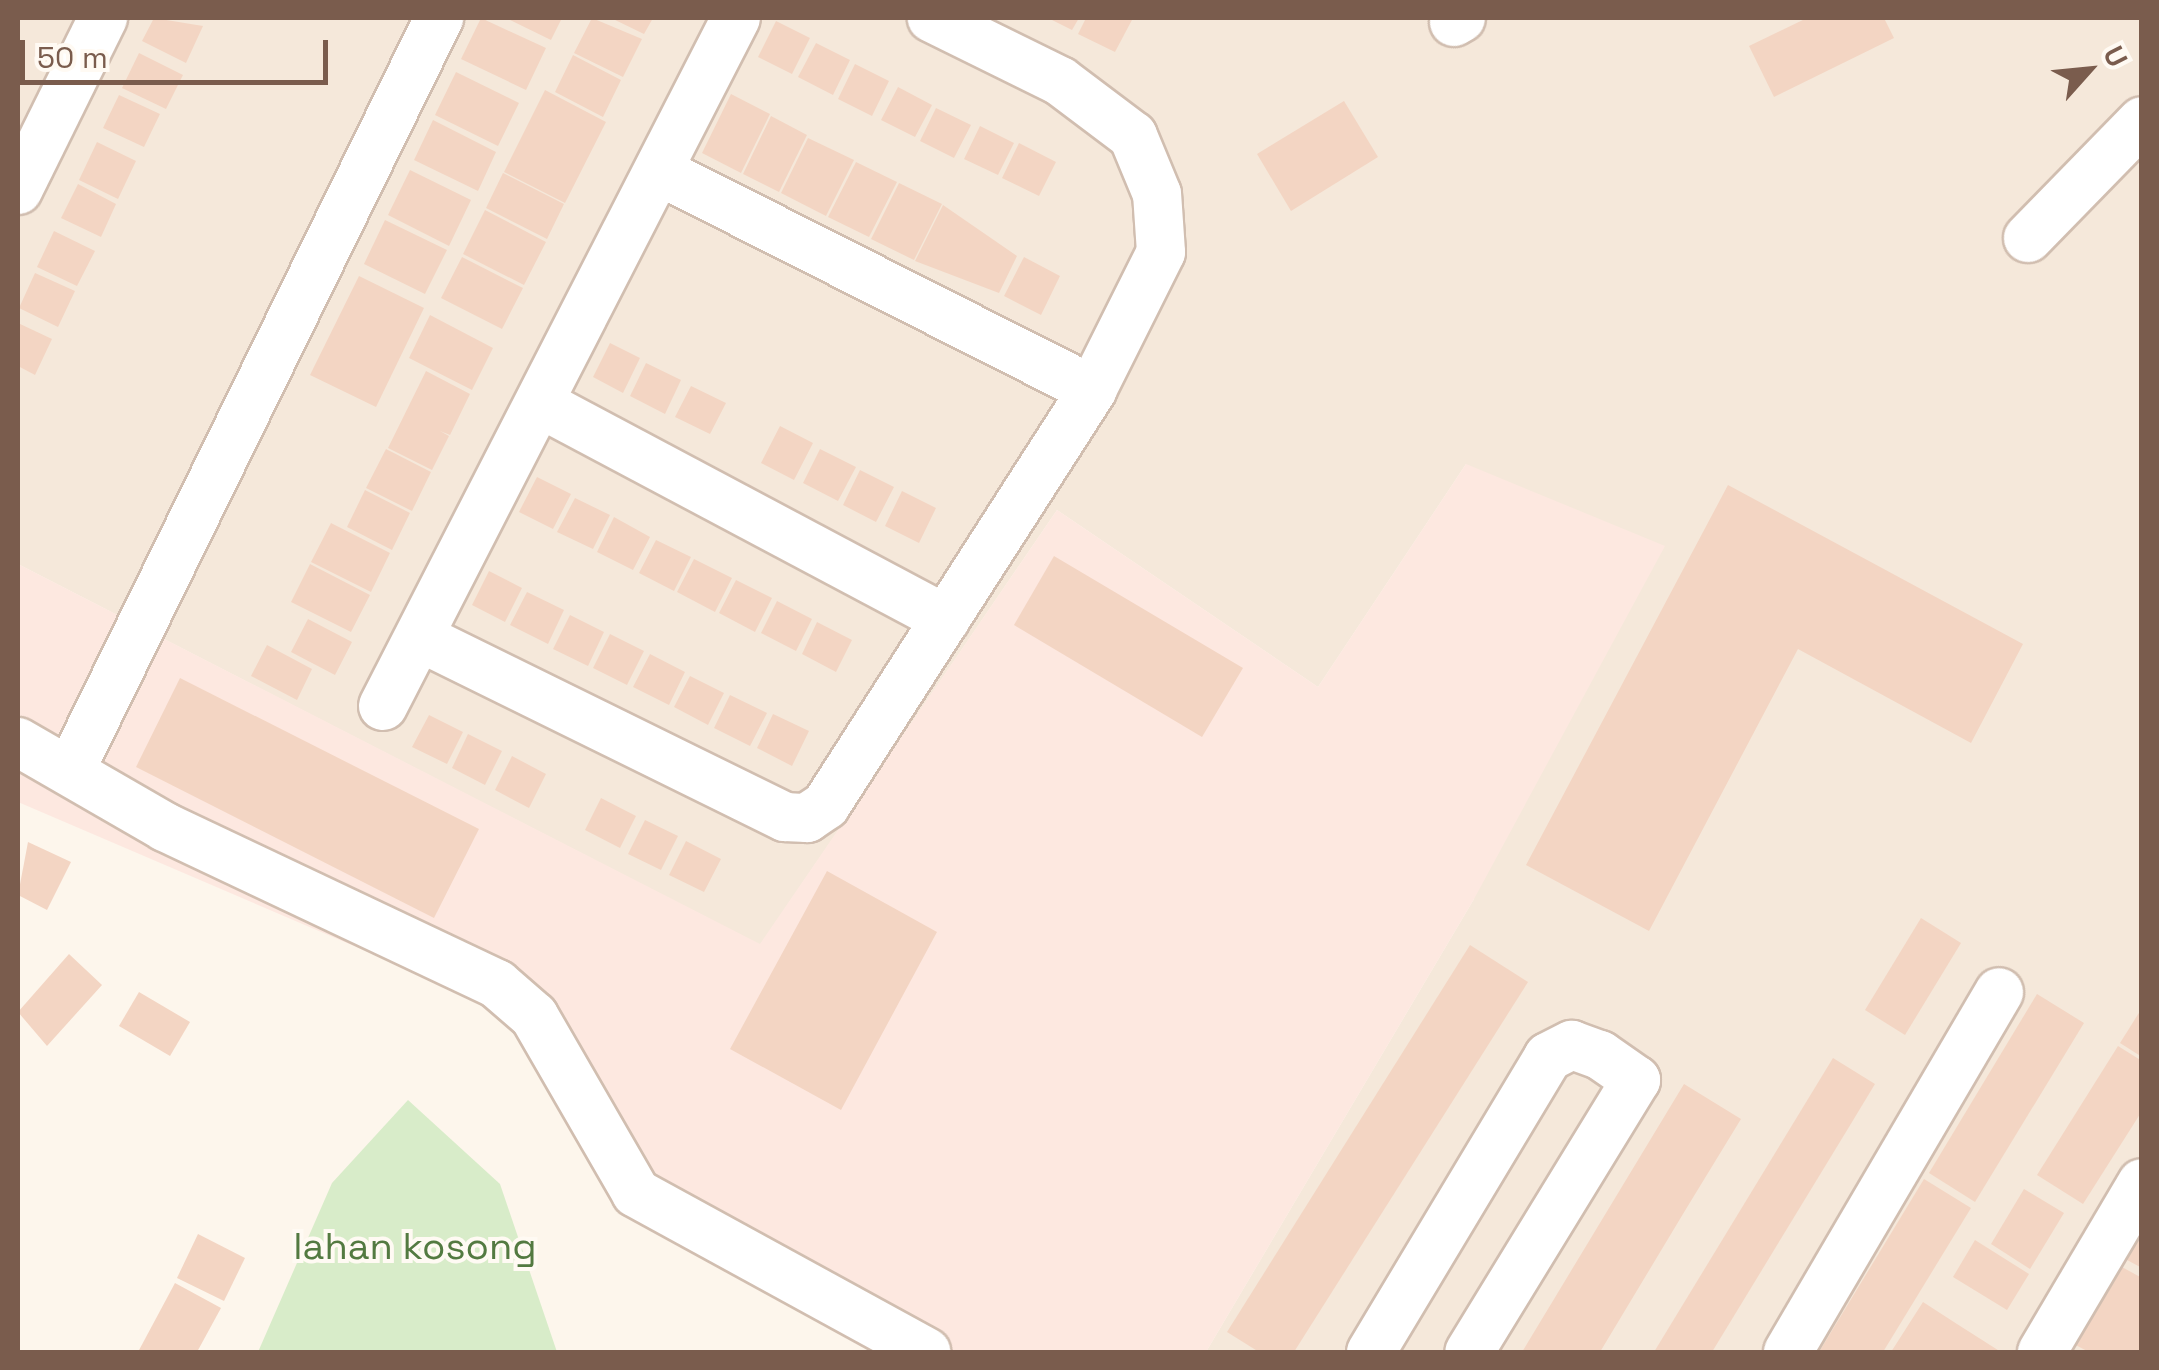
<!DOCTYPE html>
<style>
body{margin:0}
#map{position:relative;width:2159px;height:1370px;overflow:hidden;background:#fdf6ec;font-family:"Space Grotesk",sans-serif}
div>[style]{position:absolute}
.residential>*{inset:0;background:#f5e8da}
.commercial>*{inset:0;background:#fde8e0}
.green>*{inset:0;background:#d8ecc9}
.building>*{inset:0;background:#f3d5c3}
.roads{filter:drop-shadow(2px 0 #d1beb0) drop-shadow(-2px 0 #d1beb0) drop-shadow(0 2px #d1beb0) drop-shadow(0 -2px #d1beb0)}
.street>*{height:48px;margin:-24px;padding:0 24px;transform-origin:24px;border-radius:24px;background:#fff}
span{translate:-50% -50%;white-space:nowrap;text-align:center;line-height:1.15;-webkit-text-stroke:8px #fffaf3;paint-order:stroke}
.park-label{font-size:38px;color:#537a41}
.frame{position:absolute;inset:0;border:20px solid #7a5c4d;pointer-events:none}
.north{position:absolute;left:2039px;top:20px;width:100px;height:100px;-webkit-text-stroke:8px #fffaf3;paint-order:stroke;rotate:63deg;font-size:28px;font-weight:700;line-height:40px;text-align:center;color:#7a5c4d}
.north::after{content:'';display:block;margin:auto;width:35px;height:45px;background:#7a5c4d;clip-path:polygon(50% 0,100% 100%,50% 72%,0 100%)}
.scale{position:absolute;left:20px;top:40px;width:308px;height:45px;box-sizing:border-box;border:5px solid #7a5c4d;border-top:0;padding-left:12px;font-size:30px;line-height:35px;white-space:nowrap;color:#7a5c4d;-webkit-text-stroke:8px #fffaf3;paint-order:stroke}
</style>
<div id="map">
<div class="residential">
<i style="clip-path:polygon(18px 18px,2141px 18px,2141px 1352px,1206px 1352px,1474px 899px,1466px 464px,1318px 687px,1057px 510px,760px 945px,18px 564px)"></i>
</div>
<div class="commercial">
<i style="clip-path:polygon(1466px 464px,1665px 546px,1474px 899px,1206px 1352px,919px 1352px,648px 1193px,550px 1030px,18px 802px,18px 564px,760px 944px,1057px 510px,1318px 687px)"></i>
</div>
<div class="green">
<i style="clip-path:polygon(408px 1100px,500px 1184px,557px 1352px,258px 1352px,332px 1183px)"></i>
</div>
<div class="building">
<i style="clip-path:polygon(154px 18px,203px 26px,186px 63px,142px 41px)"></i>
<i style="clip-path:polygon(481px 18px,546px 48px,526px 90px,461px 59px)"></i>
<i style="clip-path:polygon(506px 18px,562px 18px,551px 40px)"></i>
<i style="clip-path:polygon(592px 18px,642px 39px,623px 77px,574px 53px)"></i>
<i style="clip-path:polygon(611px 18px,653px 18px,644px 34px)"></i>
<i style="clip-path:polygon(1048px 18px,1079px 18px,1072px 30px)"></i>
<i style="clip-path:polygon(1086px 18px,1133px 18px,1115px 52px,1078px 34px)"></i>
<i style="clip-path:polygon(1807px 18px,1884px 18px,1894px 38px,1774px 97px,1749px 46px)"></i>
<i style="clip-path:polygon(776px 21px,810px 38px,792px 74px,758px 57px)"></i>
<i style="clip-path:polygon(816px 43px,850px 60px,833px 95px,798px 77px)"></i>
<i style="clip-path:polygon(139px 53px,183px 75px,166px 109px,122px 88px)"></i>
<i style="clip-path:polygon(573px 55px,621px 80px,603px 117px,555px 92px)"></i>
<i style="clip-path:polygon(855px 64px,889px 81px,872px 116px,838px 99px)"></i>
<i style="clip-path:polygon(456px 72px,519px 103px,498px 146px,435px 115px)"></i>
<i style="clip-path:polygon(898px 87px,932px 105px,915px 137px,881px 120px)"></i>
<i style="clip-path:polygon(545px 90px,606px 122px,565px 203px,504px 172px)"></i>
<i style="clip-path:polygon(731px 94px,770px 114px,741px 173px,702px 153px)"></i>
<i style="clip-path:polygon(119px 95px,160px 114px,144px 147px,103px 128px)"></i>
<i style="clip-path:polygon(1344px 101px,1378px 157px,1291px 211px,1257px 154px)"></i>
<i style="clip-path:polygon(936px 108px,971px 125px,954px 158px,920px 141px)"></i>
<i style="clip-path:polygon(771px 116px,807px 135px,779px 192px,743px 174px)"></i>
<i style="clip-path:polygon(433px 120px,496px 152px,478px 191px,414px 160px)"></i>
<i style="clip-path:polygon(980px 126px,1014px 143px,998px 175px,964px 159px)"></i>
<i style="clip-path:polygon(808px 138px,854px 160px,826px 216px,781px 193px)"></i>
<i style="clip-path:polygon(97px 142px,136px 161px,118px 199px,79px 180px)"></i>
<i style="clip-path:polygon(1019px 143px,1056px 162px,1039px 196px,1002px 178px)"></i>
<i style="clip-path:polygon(856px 162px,897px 182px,869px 237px,828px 217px)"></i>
<i style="clip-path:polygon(410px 170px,471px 200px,449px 246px,388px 215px)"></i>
<i style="clip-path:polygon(503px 173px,564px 204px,547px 239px,486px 208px)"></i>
<i style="clip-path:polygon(899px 183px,942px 204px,914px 260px,871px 239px)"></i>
<i style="clip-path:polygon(78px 184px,116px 204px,101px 237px,61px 218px)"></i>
<i style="clip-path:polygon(943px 205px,1017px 256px,999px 293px,915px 261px)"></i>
<i style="clip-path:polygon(485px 210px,546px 242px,524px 285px,463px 254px)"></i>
<i style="clip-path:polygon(385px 220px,447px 250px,425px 294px,364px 264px)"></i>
<i style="clip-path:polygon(54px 231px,95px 251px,77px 286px,37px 267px)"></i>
<i style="clip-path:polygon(462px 257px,523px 288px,502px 329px,441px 298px)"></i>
<i style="clip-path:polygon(1024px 257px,1060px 276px,1041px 315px,1004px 296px)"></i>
<i style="clip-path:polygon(35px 273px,75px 291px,58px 327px,19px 308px)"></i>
<i style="clip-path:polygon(359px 276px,424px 308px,376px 407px,310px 375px)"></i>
<i style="clip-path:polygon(430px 315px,493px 348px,472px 390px,409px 358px)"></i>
<i style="clip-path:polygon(18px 323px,52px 339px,35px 375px,18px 366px)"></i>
<i style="clip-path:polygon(610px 343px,640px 358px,623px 393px,593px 377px)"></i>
<i style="clip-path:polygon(646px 363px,681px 380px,665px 414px,630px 396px)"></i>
<i style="clip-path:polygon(426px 371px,470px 394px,450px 435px,440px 431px,449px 436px,432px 470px,388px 448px)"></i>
<i style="clip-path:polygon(691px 386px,726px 403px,710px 434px,675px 417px)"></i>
<i style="clip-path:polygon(780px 426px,813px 443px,794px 480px,761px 463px)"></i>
<i style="clip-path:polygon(386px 449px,431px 472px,412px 511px,366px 488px)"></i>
<i style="clip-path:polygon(820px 449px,856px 467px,838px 501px,803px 483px)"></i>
<i style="clip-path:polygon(860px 470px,894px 487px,876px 522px,843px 505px)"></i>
<i style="clip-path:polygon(537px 477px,571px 494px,553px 529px,519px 512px)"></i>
<i style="clip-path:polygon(1728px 485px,2023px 644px,1971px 743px,1798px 649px,1649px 931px,1526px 865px)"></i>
<i style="clip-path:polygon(365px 490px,410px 513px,392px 550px,347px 527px)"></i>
<i style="clip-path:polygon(902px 491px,936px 508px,919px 543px,885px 526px)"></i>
<i style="clip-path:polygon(575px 498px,610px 515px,593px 549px,557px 532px)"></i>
<i style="clip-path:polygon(614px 517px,650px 537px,633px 570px,597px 552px)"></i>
<i style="clip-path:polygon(331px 523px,390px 553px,371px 592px,311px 562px)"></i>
<i style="clip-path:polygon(656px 540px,691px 557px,674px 591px,639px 573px)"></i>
<i style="clip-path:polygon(1054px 556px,1243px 668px,1202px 737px,1014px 625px)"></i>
<i style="clip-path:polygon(694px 559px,732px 578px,715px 612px,677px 592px)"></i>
<i style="clip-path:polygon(310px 564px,370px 595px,351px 632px,291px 602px)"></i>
<i style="clip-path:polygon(489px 571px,522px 588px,505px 622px,472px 605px)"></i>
<i style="clip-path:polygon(736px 580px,772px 598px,755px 632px,719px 613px)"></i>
<i style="clip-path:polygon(527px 592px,564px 610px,548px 644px,510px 625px)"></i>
<i style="clip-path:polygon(777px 601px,812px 619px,796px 651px,761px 633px)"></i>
<i style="clip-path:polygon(570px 615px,604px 632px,588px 666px,553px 649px)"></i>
<i style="clip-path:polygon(308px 619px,352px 642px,335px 675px,291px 652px)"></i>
<i style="clip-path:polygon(817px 622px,852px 640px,836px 672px,802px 654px)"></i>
<i style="clip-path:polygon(610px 634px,644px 651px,627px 685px,593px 668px)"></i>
<i style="clip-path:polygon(267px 645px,312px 669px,297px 700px,251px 676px)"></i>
<i style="clip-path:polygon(650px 654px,685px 672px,669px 705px,633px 687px)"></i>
<i style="clip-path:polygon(690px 676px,724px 693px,708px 725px,674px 707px)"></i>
<i style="clip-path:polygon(180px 678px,479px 829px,434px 918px,136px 767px)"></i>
<i style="clip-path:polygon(730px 695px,767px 713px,750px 746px,714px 728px)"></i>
<i style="clip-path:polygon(773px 714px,809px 731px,792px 766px,757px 748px)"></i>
<i style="clip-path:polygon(429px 715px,463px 732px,447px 764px,412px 747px)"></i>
<i style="clip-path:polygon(468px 734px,502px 751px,485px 785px,452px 768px)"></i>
<i style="clip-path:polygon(512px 756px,546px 774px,529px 808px,495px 790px)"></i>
<i style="clip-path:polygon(601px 798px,636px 816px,620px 848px,585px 830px)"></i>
<i style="clip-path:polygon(645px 820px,678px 836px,661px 870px,628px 854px)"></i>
<i style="clip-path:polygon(686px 841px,721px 859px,704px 892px,669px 875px)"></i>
<i style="clip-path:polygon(28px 842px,71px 862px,47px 910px,18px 895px)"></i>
<i style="clip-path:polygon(827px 871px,937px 932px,841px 1110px,730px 1049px)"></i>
<i style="clip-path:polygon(1921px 918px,1961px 943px,1905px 1035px,1865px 1010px)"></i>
<i style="clip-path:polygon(1470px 945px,1528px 982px,1294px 1352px,1259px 1352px,1227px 1332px)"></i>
<i style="clip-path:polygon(69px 954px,102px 985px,47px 1046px,18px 1012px)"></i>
<i style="clip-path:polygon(139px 992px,190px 1022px,170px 1056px,119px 1026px)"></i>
<i style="clip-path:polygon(2037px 994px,2084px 1023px,1975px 1202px,1929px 1173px)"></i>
<i style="clip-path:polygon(2142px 1008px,2142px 1057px,2120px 1043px)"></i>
<i style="clip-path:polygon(2118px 1046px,2142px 1061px,2142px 1111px,2083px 1204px,2037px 1175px)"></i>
<i style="clip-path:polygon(1833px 1058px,1875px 1084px,1849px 1127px,1712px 1352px,1654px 1352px)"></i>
<i style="clip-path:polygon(1684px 1084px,1741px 1119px,1686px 1209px,1600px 1352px,1522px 1352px)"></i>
<i style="clip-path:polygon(1924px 1179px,1971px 1208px,1883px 1352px,1819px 1352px)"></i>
<i style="clip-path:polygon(2024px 1189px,2064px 1213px,2030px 1269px,1991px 1244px)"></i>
<i style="clip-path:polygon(2142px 1203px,2142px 1268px,2114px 1253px)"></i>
<i style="clip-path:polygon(198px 1234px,245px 1258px,224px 1301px,177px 1278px)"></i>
<i style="clip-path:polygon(1975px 1240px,2029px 1274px,2007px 1310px,1953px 1277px)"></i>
<i style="clip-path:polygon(2111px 1261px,2142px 1278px,2142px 1352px,2089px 1352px,2068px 1341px)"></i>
<i style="clip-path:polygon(175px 1283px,221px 1308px,197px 1352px,138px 1352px)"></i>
<i style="clip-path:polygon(1923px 1302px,1957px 1324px,2001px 1352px,1891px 1352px)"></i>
</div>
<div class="roads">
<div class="street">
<i style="left:1454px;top:22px;width:8px;rotate:-30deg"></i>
<i style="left:661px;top:172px;width:483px;rotate:26.8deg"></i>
<i style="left:18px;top:190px;width:192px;rotate:-63.7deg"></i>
<i style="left:2028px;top:238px;width:163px;rotate:-45.7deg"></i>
<i style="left:543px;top:405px;width:456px;rotate:28deg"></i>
<i style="left:419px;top:637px;width:408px;rotate:26.2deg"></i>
<i style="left:785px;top:817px;width:22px;rotate:3deg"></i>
<i style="left:807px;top:818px;width:23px;rotate:-34deg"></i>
<i style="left:826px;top:805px;width:493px;rotate:-57.3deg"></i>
<i style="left:1092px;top:390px;width:154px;rotate:-63.4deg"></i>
<i style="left:1161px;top:252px;width:58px;rotate:-93.9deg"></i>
<i style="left:1157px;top:194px;width:63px;rotate:-112.5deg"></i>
<i style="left:1133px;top:136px;width:91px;rotate:-143deg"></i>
<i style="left:1060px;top:81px;width:143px;rotate:-153.8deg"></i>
<i style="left:383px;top:706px;width:773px;rotate:-62.84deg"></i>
<i style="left:18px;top:742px;width:170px;rotate:30deg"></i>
<i style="left:165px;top:827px;width:367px;rotate:25.3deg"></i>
<i style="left:497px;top:984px;width:49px;rotate:40.9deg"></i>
<i style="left:534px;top:1016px;width:204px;rotate:60deg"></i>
<i style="left:636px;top:1193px;width:331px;rotate:28.7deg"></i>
<i style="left:70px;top:771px;width:839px;rotate:-63.89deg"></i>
<i style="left:1371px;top:1352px;width:344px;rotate:-59deg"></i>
<i style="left:1548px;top:1057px;width:27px;rotate:-27deg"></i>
<i style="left:1572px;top:1045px;width:30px;rotate:20deg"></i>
<i style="left:1600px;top:1055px;width:44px;rotate:34.8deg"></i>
<i style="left:1636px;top:1080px;width:319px;rotate:121.5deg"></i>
<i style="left:1788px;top:1352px;width:417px;rotate:-59.6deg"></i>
<i style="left:2042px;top:1352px;width:196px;rotate:-59.4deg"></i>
</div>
</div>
<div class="park-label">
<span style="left:415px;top:1247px">lahan kosong</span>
</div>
<div class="frame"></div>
<div class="north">U</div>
<div class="scale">50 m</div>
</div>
